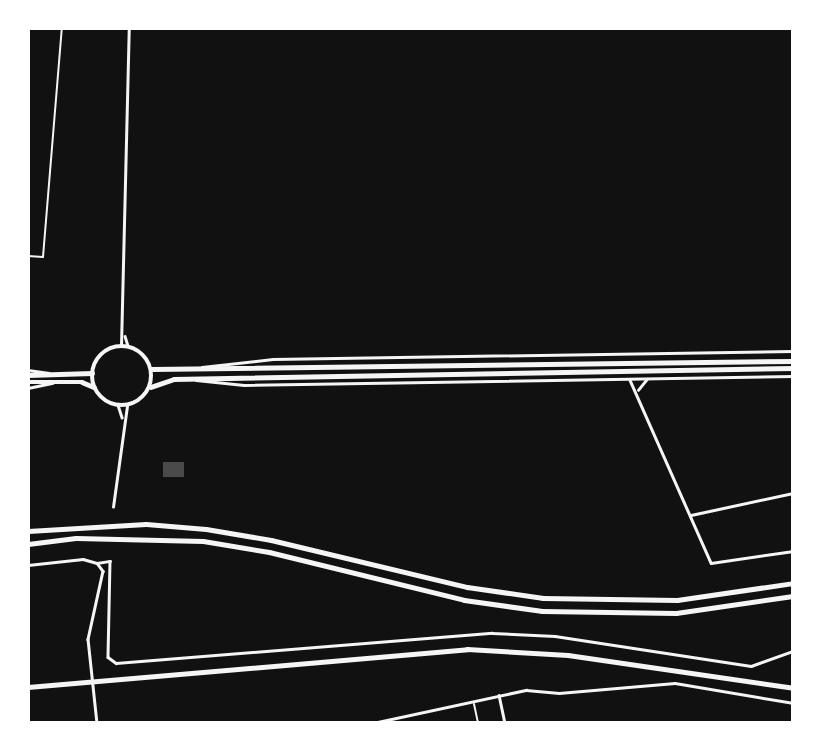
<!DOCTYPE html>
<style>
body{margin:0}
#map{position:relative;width:821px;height:751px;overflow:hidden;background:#111;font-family:"DejaVu Sans",sans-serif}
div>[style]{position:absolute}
.building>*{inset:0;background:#4a4a4a}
.service>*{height:2px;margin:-1px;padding:0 1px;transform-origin:1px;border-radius:1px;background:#f5f5f5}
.minor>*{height:2.5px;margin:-1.25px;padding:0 1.25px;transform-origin:1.25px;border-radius:1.25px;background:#f5f5f5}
.primary>*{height:4.5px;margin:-2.25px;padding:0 2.25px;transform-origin:2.25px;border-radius:2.25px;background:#f5f5f5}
.primary>.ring{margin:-2.25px;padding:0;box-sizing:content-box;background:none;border:4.5px solid #f5f5f5;border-radius:50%}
.trunk>*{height:4.5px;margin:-2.25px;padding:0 2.25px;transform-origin:2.25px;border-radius:2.25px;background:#f5f5f5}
.motorway>*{height:5px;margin:-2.5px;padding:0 2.5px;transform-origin:2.5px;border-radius:2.5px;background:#f5f5f5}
span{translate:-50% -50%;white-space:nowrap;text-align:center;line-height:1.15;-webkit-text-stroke:5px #fff;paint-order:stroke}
.frame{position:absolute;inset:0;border:30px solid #fff;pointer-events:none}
</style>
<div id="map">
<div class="building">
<i style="clip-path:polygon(163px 462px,184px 462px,184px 477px,163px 477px)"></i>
</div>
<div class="service">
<i style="left:28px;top:256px;width:15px;rotate:4deg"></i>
<i style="left:43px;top:257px;width:230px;rotate:-85.3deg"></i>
<i style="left:474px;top:704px;width:19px;rotate:78deg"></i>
</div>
<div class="minor">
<i style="left:125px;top:336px;width:10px;rotate:73deg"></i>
<i style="left:121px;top:346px;width:318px;rotate:-88.6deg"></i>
<i style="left:202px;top:367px;width:71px;rotate:-6.4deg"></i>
<i style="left:273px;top:359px;width:520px;rotate:-0.88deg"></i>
<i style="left:28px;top:370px;width:21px;rotate:8deg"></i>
<i style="left:196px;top:380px;width:48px;rotate:5.9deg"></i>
<i style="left:244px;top:385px;width:549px;rotate:-0.94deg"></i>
<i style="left:630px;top:380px;width:200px;rotate:66.1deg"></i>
<i style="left:711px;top:563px;width:83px;rotate:-8.3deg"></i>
<i style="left:28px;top:388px;width:25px;rotate:-12deg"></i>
<i style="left:638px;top:390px;width:14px;rotate:-51deg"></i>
<i style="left:118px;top:405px;width:13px;rotate:72deg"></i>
<i style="left:113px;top:507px;width:102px;rotate:-82.1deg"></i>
<i style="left:691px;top:515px;width:104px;rotate:-12.2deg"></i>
<i style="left:97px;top:563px;width:13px;rotate:-9deg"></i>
<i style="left:110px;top:561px;width:96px;rotate:91.2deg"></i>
<i style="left:108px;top:657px;width:10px;rotate:37deg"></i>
<i style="left:116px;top:663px;width:377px;rotate:-4.6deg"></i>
<i style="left:492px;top:633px;width:63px;rotate:2.7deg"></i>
<i style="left:555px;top:636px;width:198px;rotate:8.7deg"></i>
<i style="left:751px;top:666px;width:45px;rotate:-19.7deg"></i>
<i style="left:28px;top:565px;width:55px;rotate:-6.2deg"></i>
<i style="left:83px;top:559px;width:15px;rotate:16deg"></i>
<i style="left:97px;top:563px;width:10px;rotate:53deg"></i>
<i style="left:103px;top:571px;width:70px;rotate:102.4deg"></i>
<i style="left:88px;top:639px;width:84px;rotate:83.9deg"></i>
<i style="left:499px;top:695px;width:29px;rotate:78deg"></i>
<i style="left:373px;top:723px;width:157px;rotate:-12.2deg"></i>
<i style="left:526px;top:690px;width:33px;rotate:5deg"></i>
<i style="left:559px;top:693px;width:116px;rotate:-4.9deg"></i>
<i style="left:675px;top:683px;width:120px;rotate:9.6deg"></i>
</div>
<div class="primary">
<i class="ring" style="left:92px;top:346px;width:55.5px;height:55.5px"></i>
<i style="left:152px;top:369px;width:641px;rotate:-0.72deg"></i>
<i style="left:28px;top:375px;width:64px;rotate:-1.8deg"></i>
<i style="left:28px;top:382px;width:54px"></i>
<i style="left:82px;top:382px;width:13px;rotate:23deg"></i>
<i style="left:151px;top:387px;width:24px;rotate:-19deg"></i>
<i style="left:174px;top:379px;width:619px;rotate:-1.02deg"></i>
</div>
<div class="trunk">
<i style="left:28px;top:687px;width:441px;rotate:-4.9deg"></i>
<i style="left:467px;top:649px;width:101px;rotate:3.4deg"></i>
<i style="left:568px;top:655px;width:227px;rotate:8.3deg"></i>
</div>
<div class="motorway">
<i style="left:28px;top:531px;width:118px;rotate:-3.4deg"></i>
<i style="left:146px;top:524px;width:60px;rotate:4.8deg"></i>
<i style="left:206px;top:529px;width:66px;rotate:9.6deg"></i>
<i style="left:271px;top:540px;width:202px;rotate:13.5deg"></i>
<i style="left:467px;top:587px;width:77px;rotate:8.2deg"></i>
<i style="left:543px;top:598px;width:134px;rotate:0.9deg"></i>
<i style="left:677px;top:600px;width:117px;rotate:-8.3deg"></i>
<i style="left:28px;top:544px;width:48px;rotate:-7.1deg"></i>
<i style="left:76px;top:538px;width:127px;rotate:1.4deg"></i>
<i style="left:203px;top:541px;width:67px;rotate:9.5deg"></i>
<i style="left:269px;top:552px;width:201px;rotate:13.8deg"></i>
<i style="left:464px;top:600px;width:79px;rotate:8deg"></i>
<i style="left:542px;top:611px;width:134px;rotate:0.9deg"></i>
<i style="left:676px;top:613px;width:118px;rotate:-8.3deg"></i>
</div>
<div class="frame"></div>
</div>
